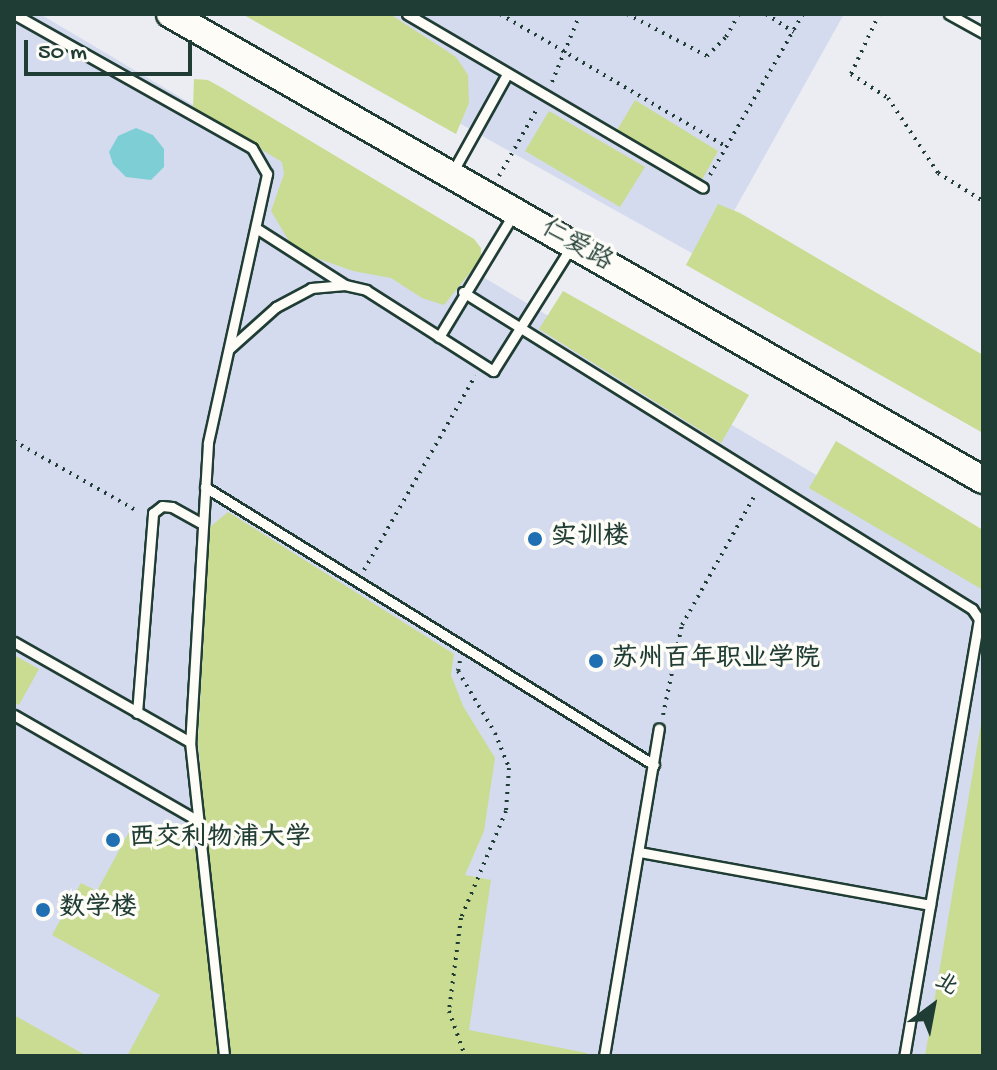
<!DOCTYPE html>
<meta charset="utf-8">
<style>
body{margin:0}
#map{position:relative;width:997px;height:1070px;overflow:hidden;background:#ebedf3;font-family:"Gochi Hand","LXGW WenKai TC",sans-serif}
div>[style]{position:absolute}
.built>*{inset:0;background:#d5dbee}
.green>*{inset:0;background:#c9dc91}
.water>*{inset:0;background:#7ecfd5}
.path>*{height:4px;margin-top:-2px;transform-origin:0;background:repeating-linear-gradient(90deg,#1f3d34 0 2px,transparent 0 8px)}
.roads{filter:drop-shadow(2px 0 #1f3d34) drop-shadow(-2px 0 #1f3d34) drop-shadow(0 2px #1f3d34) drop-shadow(0 -2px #1f3d34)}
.lane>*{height:9px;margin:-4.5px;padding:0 4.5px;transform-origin:4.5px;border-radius:4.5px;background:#fdfcf7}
.secondary>*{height:26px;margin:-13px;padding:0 13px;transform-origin:13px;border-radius:13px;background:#fdfcf7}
.dots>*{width:22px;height:22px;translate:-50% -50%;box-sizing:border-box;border:4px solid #fdfcf7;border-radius:50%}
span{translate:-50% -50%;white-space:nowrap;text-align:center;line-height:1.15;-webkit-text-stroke:7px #fdfcf7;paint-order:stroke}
.street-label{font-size:26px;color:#1f3d34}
.poi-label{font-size:26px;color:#1f3d34;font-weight:700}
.left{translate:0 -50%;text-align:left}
.frame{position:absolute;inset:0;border:16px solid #1f3d34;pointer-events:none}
.north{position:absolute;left:893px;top:966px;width:80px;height:80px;-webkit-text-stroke:6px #fdfcf7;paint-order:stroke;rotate:32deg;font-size:22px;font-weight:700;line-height:32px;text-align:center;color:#1f3d34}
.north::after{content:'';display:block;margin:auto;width:28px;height:36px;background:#1f3d34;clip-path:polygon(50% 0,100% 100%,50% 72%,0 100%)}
.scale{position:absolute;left:24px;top:40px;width:168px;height:36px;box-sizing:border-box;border:4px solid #1f3d34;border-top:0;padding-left:10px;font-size:24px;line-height:28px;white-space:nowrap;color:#1f3d34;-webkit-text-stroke:6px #fdfcf7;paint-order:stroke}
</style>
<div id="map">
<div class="built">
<i style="clip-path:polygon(14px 14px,40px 14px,983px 574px,983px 1056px,14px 1056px)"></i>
<i style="clip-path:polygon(264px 14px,844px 14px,706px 261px)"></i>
</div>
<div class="green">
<i style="clip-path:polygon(242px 14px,390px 14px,456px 57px,468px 75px,469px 103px,456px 134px)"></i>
<i style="clip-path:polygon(194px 79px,208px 80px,224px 89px,474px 239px,481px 248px,481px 259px,444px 305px,422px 298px,391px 278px,353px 271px,305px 254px,289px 241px,271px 211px,284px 174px,282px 162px,193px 108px)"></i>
<i style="clip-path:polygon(635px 100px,718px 151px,700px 183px,616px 132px)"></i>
<i style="clip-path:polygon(549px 111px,645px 167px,620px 207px,525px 151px)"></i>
<i style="clip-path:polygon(718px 204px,740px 213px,983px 355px,983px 433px,686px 265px)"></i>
<i style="clip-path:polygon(563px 291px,749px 395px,721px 443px,539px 329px)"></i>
<i style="clip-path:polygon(836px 441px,983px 530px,983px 590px,809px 488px)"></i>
<i style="clip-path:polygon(228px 512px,454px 654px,451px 675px,463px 706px,495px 758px,484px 831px,465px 875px,491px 880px,469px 1030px,587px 1053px,587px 1056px,127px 1056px,160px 995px,52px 935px,81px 883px,97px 891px,134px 823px,162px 839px,169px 831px,195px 849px,206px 834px,198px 741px,210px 527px)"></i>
<i style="clip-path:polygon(14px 655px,39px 669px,19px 705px,14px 703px)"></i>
<i style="clip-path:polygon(983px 712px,983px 1056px,925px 1056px)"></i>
<i style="clip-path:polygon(14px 1015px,87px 1056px,14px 1056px)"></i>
</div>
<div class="water">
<i style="clip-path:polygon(136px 128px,153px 135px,164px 149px,164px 167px,151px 180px,126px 177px,113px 164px,109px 152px,118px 136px)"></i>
</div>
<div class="path">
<i style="left:500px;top:14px;width:263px;rotate:30.4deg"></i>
<i style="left:627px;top:14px;width:90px;rotate:27.7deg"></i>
<i style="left:707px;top:56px;width:27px;rotate:-45deg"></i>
<i style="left:726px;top:37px;width:26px;rotate:-61deg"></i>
<i style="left:766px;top:14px;width:33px;rotate:33deg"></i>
<i style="left:879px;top:14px;width:66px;rotate:115deg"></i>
<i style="left:851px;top:74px;width:44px;rotate:33deg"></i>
<i style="left:888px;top:98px;width:90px;rotate:56.3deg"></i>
<i style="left:938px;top:173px;width:53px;rotate:31.9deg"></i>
<i style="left:552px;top:82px;width:74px;rotate:-67.6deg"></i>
<i style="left:710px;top:175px;width:186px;rotate:-60deg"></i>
<i style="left:499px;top:176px;width:79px;rotate:-60.5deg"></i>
<i style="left:14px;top:441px;width:142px;rotate:29.6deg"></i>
<i style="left:364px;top:570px;width:224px;rotate:-60.2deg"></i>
<i style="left:460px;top:661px;width:10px;rotate:101deg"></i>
<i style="left:458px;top:671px;width:72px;rotate:59.2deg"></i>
<i style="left:495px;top:733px;width:38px;rotate:68deg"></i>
<i style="left:509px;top:768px;width:43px;rotate:94deg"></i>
<i style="left:506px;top:811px;width:116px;rotate:112.8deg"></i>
<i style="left:461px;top:918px;width:94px;rotate:97.4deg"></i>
<i style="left:449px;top:1011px;width:48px;rotate:70.4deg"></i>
<i style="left:663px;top:715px;width:92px;rotate:-78.1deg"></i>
<i style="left:682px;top:625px;width:151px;rotate:-60.7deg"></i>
</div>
<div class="roads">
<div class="lane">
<i style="left:14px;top:14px;width:273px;rotate:29.4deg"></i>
<i style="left:252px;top:148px;width:30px;rotate:60deg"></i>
<i style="left:267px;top:174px;width:275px;rotate:102.4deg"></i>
<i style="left:208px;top:443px;width:300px;rotate:93.4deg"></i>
<i style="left:190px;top:742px;width:316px;rotate:83.8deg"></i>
<i style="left:407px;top:14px;width:343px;rotate:30.4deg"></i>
<i style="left:949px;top:14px;width:39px;rotate:29deg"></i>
<i style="left:452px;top:173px;width:113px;rotate:-60.9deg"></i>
<i style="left:256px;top:228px;width:106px;rotate:32.6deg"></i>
<i style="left:345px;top:285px;width:22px;rotate:13deg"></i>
<i style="left:366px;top:290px;width:151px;rotate:32.5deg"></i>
<i style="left:493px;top:371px;width:146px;rotate:-57.8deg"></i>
<i style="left:463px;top:292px;width:600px;rotate:31.91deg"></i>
<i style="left:972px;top:609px;width:12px;rotate:55deg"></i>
<i style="left:979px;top:619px;width:443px;rotate:99.7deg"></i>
<i style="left:439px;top:337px;width:143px;rotate:-58.8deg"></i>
<i style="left:229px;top:349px;width:63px;rotate:-41.8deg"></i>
<i style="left:276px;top:307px;width:40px;rotate:-28deg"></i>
<i style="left:311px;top:288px;width:34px;rotate:-5deg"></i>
<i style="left:205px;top:487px;width:528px;rotate:31.76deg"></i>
<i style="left:14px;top:642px;width:202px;rotate:29.6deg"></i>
<i style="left:137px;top:713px;width:201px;rotate:-85.4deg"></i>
<i style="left:153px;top:513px;width:11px;rotate:-38deg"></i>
<i style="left:162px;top:506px;width:10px;rotate:6deg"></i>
<i style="left:172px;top:507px;width:35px;rotate:29deg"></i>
<i style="left:14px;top:715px;width:212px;rotate:29.9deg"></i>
<i style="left:639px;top:852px;width:296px;rotate:10.3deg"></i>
<i style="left:604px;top:1056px;width:332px;rotate:-80.5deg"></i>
</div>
<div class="secondary">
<i style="left:170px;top:14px;width:937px;rotate:29.82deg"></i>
</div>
</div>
<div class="dots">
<i style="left:535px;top:539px;background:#1f6fb2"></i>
<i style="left:596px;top:661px;background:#1f6fb2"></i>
<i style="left:113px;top:840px;background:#1f6fb2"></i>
<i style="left:43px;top:910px;background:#1f6fb2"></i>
</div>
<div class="street-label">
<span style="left:576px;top:247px;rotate:30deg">仁爱路</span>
</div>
<div class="poi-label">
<span class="left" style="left:551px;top:539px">实训楼</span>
<span class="left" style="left:612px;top:661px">苏州百年职业学院</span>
<span class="left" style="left:129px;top:840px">西交利物浦大学</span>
<span class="left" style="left:59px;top:910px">数学楼</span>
</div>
<div class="frame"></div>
<div class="north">北</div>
<div class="scale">50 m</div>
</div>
